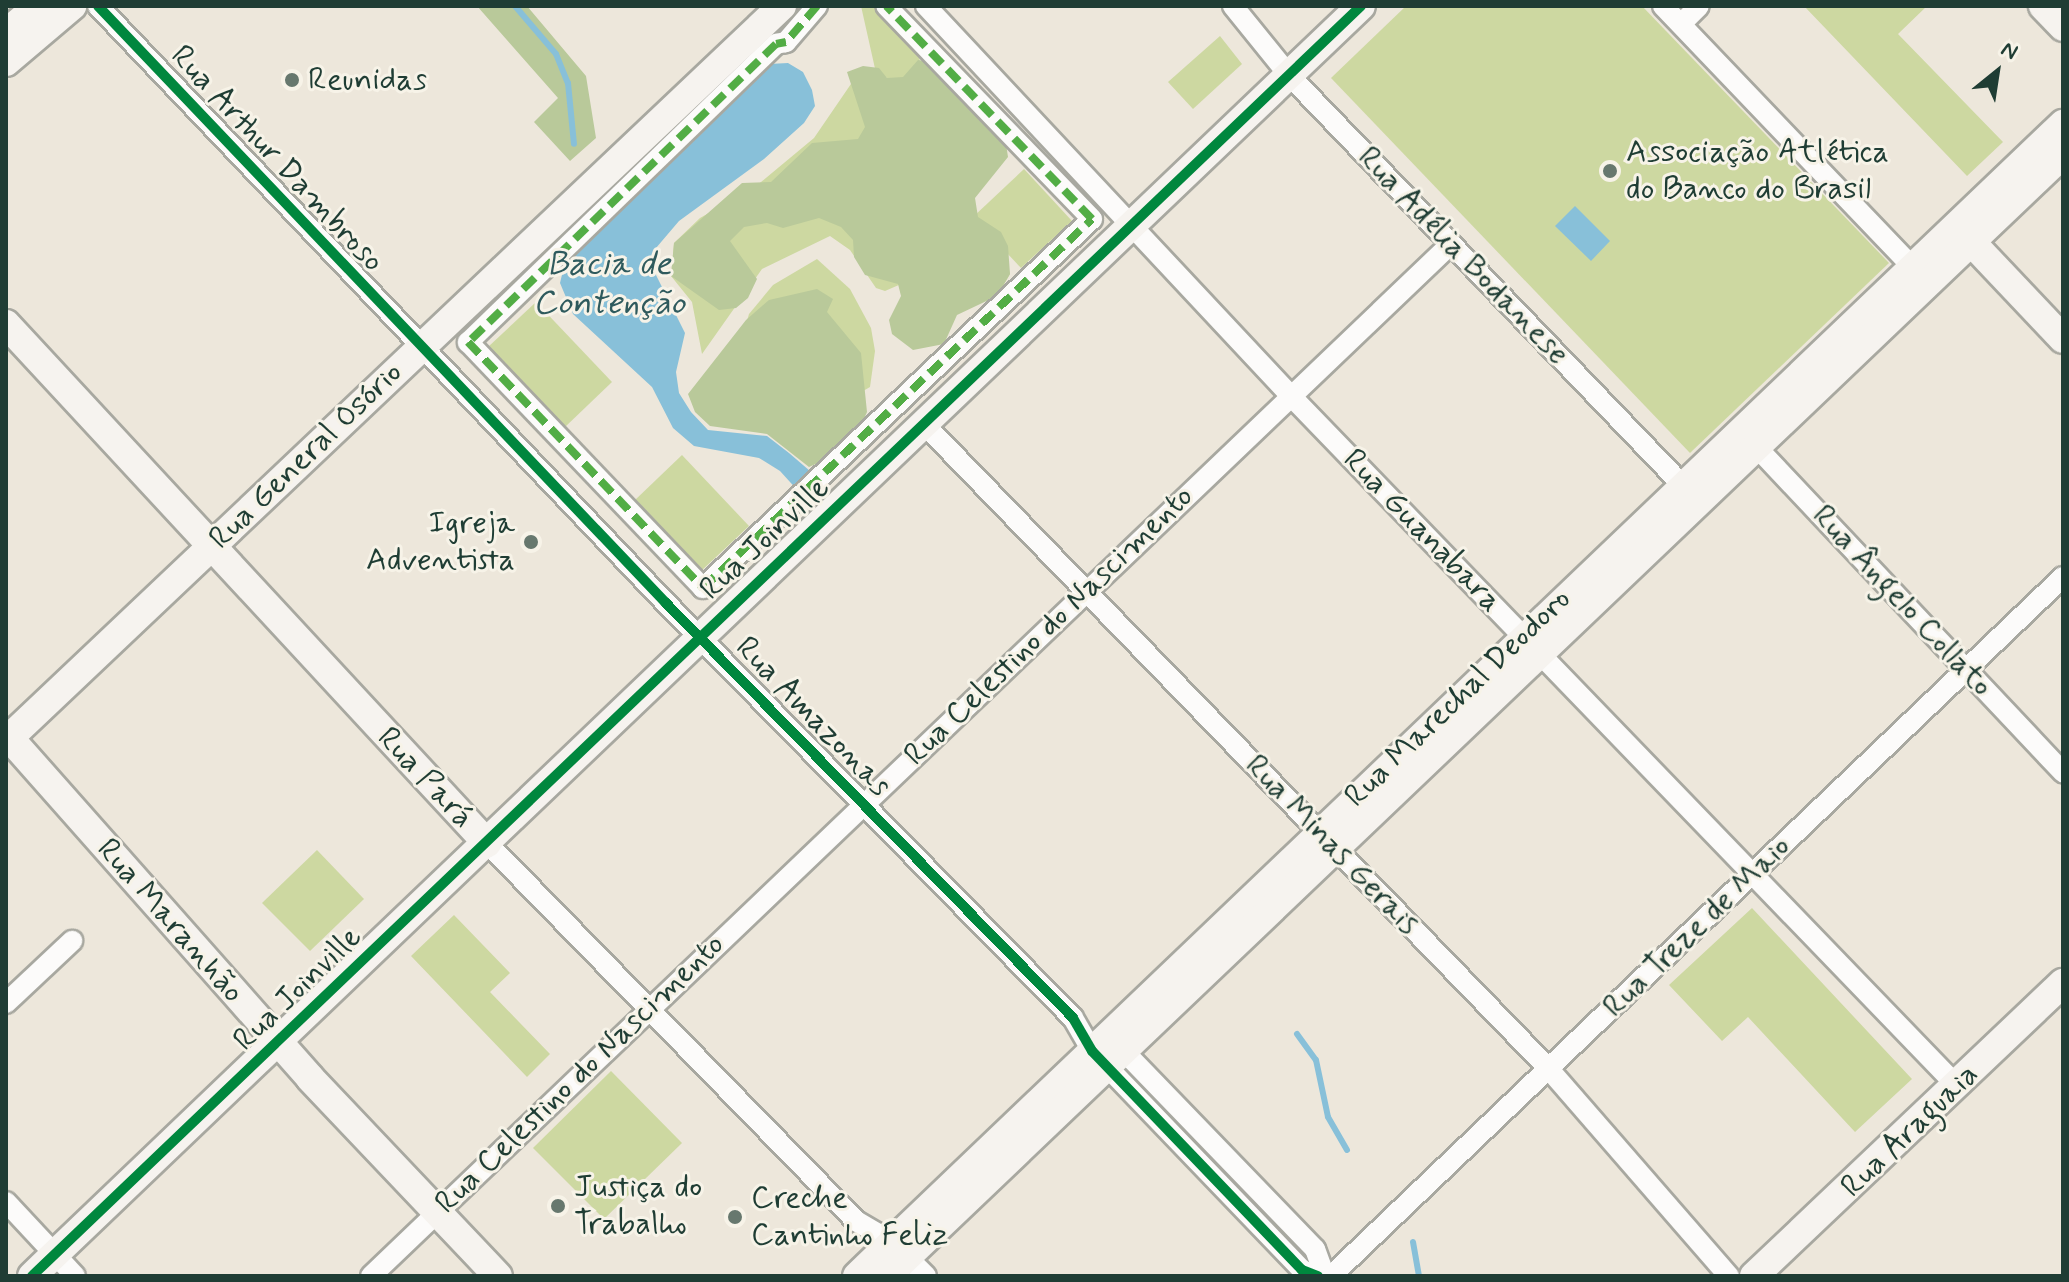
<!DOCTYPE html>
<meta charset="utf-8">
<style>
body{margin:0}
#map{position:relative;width:2069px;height:1282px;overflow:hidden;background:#ede7db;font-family:Mynerve,sans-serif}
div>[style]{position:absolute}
.green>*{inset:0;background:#cdd8a1}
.forest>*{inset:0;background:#b9c99a}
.water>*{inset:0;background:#88c0d9}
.stream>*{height:6px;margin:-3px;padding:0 3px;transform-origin:3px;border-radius:3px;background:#88c0d9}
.roads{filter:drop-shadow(2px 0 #a8a8a0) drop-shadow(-2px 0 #a8a8a0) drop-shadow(0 2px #a8a8a0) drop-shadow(0 -2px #a8a8a0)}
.street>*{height:20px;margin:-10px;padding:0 10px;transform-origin:10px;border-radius:10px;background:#fcfbfa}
.secondary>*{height:28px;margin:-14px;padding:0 14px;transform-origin:14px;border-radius:14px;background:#f6f3ef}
.quiet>*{height:8px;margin-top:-4px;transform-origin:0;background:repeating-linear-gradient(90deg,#52ad45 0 16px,transparent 0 24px)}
.cycleway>*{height:10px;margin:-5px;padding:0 5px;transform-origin:5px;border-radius:5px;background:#00873e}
.dots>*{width:22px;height:22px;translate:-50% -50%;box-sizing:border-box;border:4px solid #f7f3e8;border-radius:50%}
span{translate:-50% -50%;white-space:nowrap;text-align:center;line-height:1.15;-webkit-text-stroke:6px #f7f3e8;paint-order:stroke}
.poi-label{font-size:32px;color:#1f3d34}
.left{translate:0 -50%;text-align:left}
.right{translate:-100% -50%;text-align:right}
.street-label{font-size:32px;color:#1f3d34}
.water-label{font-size:34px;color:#2e5a5d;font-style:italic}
.frame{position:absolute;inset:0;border:8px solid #1f3d34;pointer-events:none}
.north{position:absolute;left:1957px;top:32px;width:80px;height:80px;-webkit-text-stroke:6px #f7f3e8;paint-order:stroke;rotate:30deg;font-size:22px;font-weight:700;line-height:32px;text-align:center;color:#1f3d34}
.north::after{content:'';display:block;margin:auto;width:28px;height:36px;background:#1f3d34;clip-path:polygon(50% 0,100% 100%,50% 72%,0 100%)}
</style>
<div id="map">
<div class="green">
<i style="clip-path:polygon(861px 6px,878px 6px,919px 49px,920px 69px,971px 116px,876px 73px)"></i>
<i style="clip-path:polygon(1406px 6px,1642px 6px,1889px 263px,1690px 453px,1331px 78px)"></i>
<i style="clip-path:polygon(1804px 6px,1927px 6px,1898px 34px,2003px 142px,1967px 176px)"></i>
<i style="clip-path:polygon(1220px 36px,1242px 64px,1193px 109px,1168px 82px)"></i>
<i style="clip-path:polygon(853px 81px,1006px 258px,1010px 274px,997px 296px,908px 281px,885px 291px,876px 288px,850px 250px,830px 236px,762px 269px,702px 354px,692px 302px,671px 276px,674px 243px,700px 218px,755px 187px,814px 138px)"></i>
<i style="clip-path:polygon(1024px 169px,1072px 221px,1021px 268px,973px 217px)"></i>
<i style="clip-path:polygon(817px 259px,850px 289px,871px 328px,875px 351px,870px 387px,844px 402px,744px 331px,749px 314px,773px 285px)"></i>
<i style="clip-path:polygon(536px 302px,612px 382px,564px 428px,488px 347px)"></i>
<i style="clip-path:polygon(682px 455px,749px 526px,700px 572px,634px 501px)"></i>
<i style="clip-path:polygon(317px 850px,364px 899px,310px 951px,262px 903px)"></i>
<i style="clip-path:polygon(1752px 908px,1912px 1079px,1855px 1132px,1748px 1017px,1722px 1041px,1669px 985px)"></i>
<i style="clip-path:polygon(454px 915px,510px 973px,490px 992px,550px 1054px,527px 1077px,411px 956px)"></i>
<i style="clip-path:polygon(611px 1071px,682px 1143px,604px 1219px,533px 1148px)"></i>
</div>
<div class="forest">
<i style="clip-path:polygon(477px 6px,527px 6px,586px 76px,596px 138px,570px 161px,534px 122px,558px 98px)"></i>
<i style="clip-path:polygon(918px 60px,933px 62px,1006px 144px,1008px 157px,975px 198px,978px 217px,1001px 232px,1008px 246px,1010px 274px,997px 296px,957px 315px,944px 344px,913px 350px,892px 334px,889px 320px,901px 296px,898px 284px,865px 275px,854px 257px,853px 240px,841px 227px,819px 218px,783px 228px,767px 223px,744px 227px,730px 241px,757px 279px,748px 298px,736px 308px,719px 310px,671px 276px,674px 243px,742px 183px,771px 182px,812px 143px,858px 139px,865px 127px,847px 72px,863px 66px,879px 68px,887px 78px,903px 77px)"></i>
<i style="clip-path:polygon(817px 289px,833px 299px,827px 312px,861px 353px,867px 412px,860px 428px,829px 458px,809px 467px,767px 434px,710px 426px,695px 412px,688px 394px,746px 320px,769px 300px)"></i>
</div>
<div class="water">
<i style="clip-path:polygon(788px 63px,803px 72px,812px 90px,815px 106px,804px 123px,764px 159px,679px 221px,656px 248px,652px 267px,685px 333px,676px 372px,679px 393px,691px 412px,708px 430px,767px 436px,789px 453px,817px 477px,800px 493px,780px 471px,759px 458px,694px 446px,673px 428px,652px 387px,573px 314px,560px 283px,568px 250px,769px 64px)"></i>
<i style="clip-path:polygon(1575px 206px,1610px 241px,1591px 261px,1555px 226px)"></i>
</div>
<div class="stream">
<i style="left:515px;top:6px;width:63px;rotate:49.5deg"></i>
<i style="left:556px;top:54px;width:31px;rotate:68deg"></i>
<i style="left:568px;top:83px;width:61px;rotate:84.4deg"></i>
<i style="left:1297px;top:1034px;width:32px;rotate:54deg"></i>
<i style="left:1316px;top:1060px;width:58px;rotate:78.1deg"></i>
<i style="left:1328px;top:1117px;width:38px;rotate:60deg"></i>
<i style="left:1413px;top:1242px;width:35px;rotate:80deg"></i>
</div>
<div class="roads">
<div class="street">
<i style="left:98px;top:6px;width:824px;rotate:46.43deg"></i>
<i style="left:666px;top:603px;width:581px;rotate:45.56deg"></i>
<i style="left:1073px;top:1018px;width:38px;rotate:60deg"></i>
<i style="left:1092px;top:1051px;width:303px;rotate:46.2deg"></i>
<i style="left:1302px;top:1270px;width:17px;rotate:21deg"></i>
<i style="left:817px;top:6px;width:48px;rotate:130.7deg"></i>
<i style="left:786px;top:42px;width:10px;rotate:169deg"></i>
<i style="left:776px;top:44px;width:429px;rotate:135.9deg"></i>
<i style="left:468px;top:342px;width:340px;rotate:46.3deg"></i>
<i style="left:703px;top:588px;width:536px;rotate:-43.49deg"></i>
<i style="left:1092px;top:219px;width:296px;rotate:-134deg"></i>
<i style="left:926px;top:6px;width:534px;rotate:46.9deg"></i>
<i style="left:1291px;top:396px;width:959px;rotate:46.01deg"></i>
<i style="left:1233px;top:6px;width:87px;rotate:51deg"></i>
<i style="left:1288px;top:74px;width:585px;rotate:46.18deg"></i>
<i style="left:1663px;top:6px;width:372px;rotate:46.3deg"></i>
<i style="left:1681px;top:24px;width:25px;rotate:-45deg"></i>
<i style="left:924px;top:424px;width:897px;rotate:45.9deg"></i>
<i style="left:1548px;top:1068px;width:276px;rotate:49deg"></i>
<i style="left:1747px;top:437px;width:461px;rotate:46.7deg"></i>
<i style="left:487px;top:843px;width:528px;rotate:45.69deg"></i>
<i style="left:856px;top:1221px;width:42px;rotate:30.3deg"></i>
<i style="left:892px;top:1242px;width:48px;rotate:45deg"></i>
<i style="left:6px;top:1003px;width:91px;rotate:-43.2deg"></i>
<i style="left:1114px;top:1041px;width:289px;rotate:46deg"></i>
<i style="left:1315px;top:1249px;width:29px;rotate:70deg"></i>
<i style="left:6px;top:1202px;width:101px;rotate:47deg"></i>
<i style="left:371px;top:1276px;width:1494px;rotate:-43.7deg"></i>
<i style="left:1331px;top:1276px;width:1012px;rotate:-43.68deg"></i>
</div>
<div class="secondary">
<i style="left:2043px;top:6px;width:29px;rotate:46deg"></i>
<i style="left:6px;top:33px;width:42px;rotate:-40.2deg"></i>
<i style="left:6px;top:62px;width:87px;rotate:-40.3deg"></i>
<i style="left:1959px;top:229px;width:151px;rotate:46.6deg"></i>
<i style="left:6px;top:324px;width:708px;rotate:47.18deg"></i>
<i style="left:6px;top:734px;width:459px;rotate:48.5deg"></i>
<i style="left:310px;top:1078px;width:273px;rotate:46.5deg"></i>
<i style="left:6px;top:741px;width:1069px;rotate:-43.45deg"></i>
<i style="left:32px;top:1276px;width:1838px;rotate:-43.7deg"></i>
<i style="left:857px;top:1276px;width:1668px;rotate:-43.69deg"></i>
<i style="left:887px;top:1276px;width:1625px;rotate:-43.65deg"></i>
<i style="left:1754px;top:1276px;width:426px;rotate:-43.5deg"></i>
</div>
</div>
<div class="quiet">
<i style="left:817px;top:6px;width:48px;rotate:130.7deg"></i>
<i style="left:786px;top:42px;width:10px;rotate:169deg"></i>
<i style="left:776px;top:44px;width:429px;rotate:135.9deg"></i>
<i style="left:468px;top:342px;width:340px;rotate:46.3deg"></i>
<i style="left:703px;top:588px;width:536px;rotate:-43.49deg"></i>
<i style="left:1092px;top:219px;width:296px;rotate:-134deg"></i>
</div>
<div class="cycleway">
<i style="left:98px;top:6px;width:824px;rotate:46.43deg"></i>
<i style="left:666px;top:603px;width:581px;rotate:45.56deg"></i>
<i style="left:1073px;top:1018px;width:38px;rotate:60deg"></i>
<i style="left:1092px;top:1051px;width:303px;rotate:46.2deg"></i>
<i style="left:1302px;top:1270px;width:17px;rotate:21deg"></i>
<i style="left:32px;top:1276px;width:1838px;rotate:-43.7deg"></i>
</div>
<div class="dots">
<i style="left:292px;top:80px;background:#67786e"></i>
<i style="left:1610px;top:171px;background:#67786e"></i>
<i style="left:531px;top:542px;background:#67786e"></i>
<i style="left:558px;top:1206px;background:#67786e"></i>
<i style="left:735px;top:1217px;background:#67786e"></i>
</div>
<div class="poi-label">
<span class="left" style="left:308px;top:80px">Reunidas</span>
<span class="left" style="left:1626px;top:171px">Associação Atlética<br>do Banco do Brasil</span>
<span class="right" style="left:515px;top:542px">Igreja<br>Adventista</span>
<span class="left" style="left:574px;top:1206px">Justiça do<br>Trabalho</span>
<span class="left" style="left:751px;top:1217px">Creche<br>Cantinho Feliz</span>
</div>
<div class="street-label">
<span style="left:277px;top:159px;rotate:47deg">Rua Arthur Dambroso</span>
<span style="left:1463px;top:256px;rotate:46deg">Rua Adélia Bodanese</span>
<span style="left:306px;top:456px;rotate:-44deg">Rua General Osório</span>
<span style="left:1422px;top:531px;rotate:46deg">Rua Guanabara</span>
<span style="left:765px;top:539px;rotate:-43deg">Rua Joinville</span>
<span style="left:1902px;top:601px;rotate:47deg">Rua Ângelo Collato</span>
<span style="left:1049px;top:626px;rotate:-44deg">Rua Celestino do Nascimento</span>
<span style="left:1458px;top:698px;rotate:-44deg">Rua Marechal Deodoro</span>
<span style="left:813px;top:717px;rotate:46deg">Rua Amazonas</span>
<span style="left:425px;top:778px;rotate:47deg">Rua Pará</span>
<span style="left:1332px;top:845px;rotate:46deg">Rua Minas Gerais</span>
<span style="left:170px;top:921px;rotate:49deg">Rua Maranhão</span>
<span style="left:1697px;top:927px;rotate:-44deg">Rua Treze de Maio</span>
<span style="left:298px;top:989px;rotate:-44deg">Rua Joinville</span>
<span style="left:580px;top:1074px;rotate:-44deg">Rua Celestino do Nascimento</span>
<span style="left:1910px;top:1131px;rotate:-44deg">Rua Araguaia</span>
</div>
<div class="water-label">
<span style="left:609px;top:284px">Bacia de<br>Contenção</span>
</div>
<div class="frame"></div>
<div class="north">N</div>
</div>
